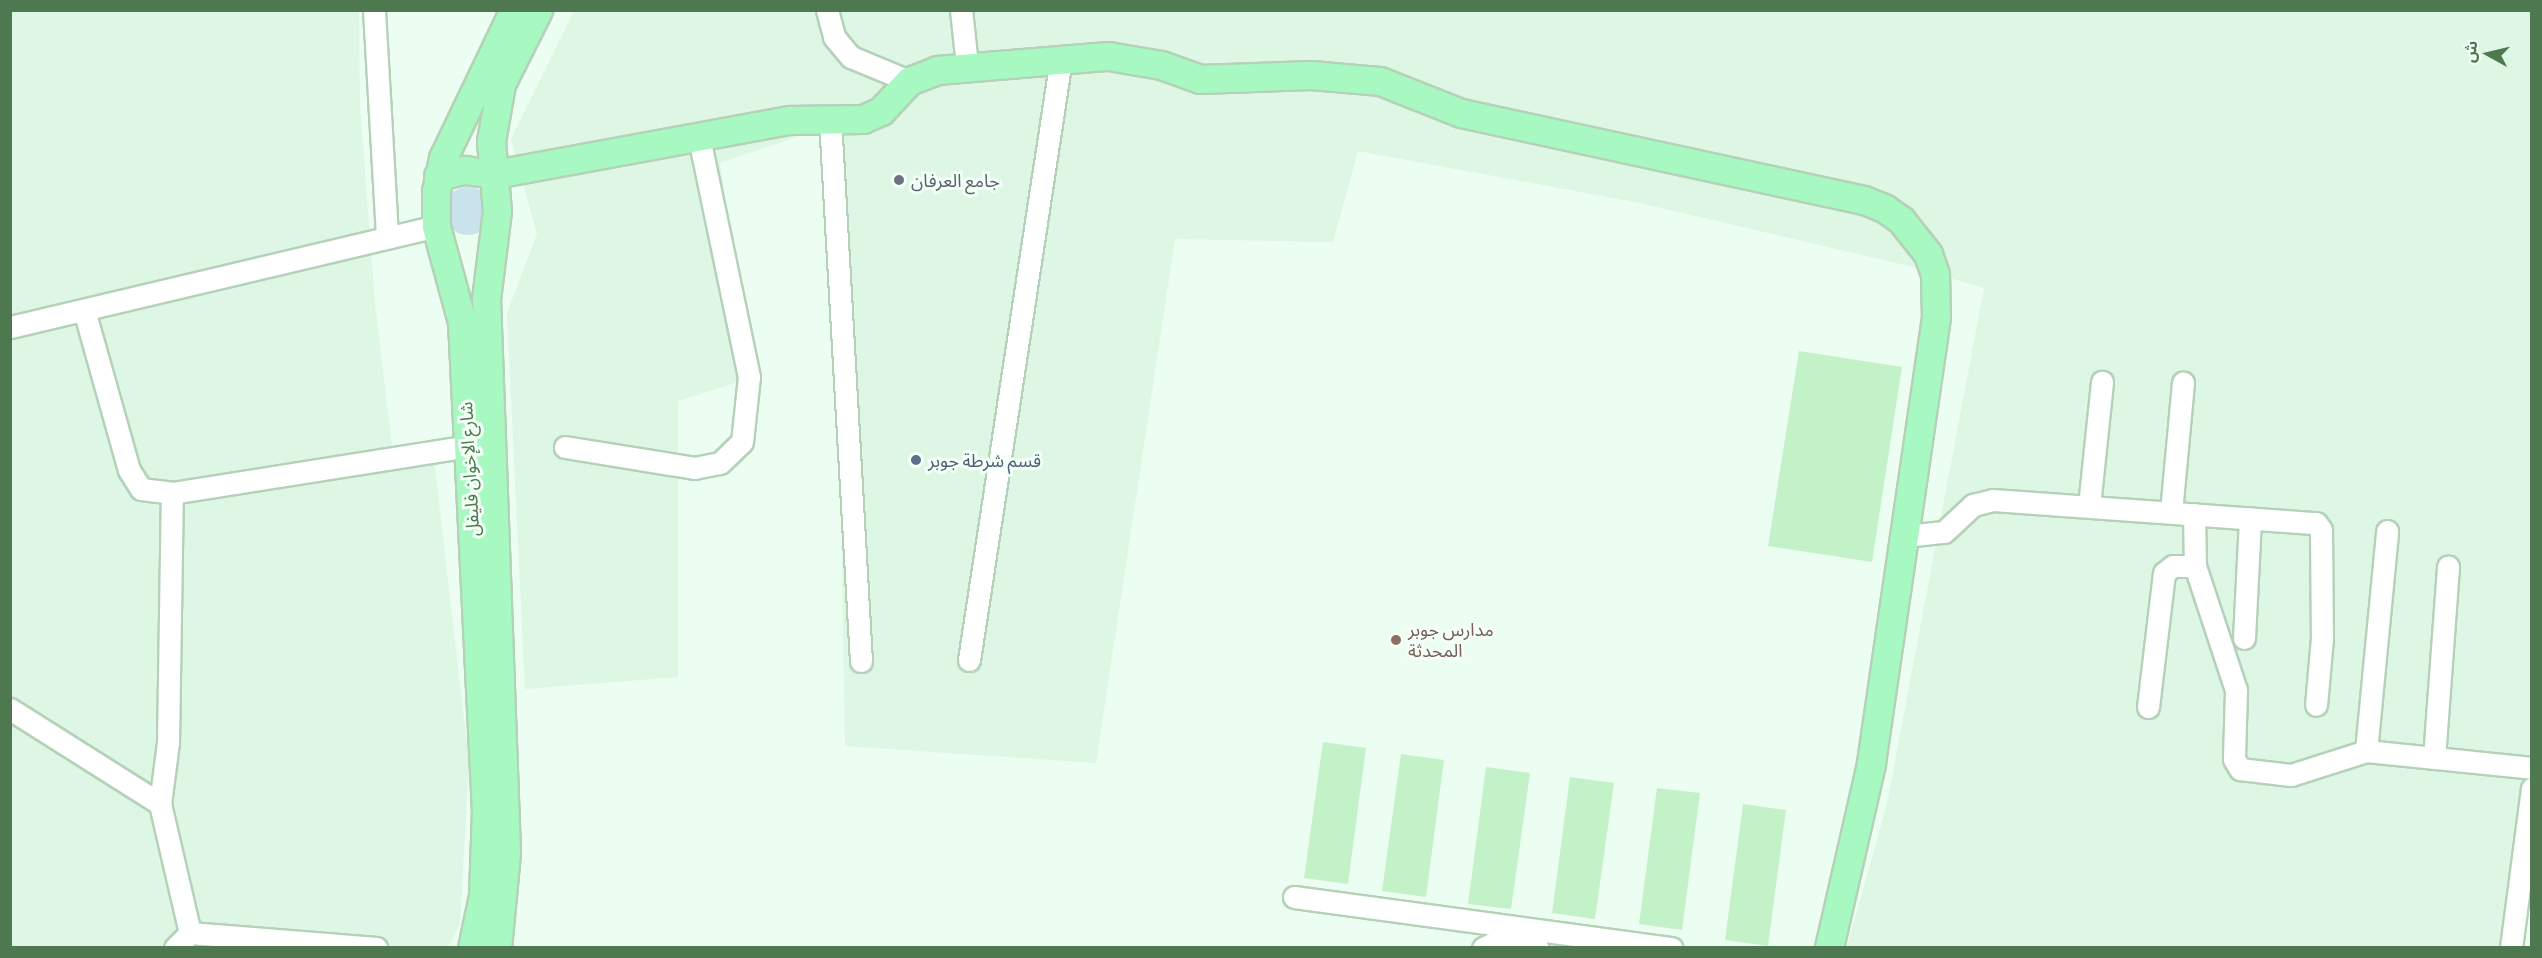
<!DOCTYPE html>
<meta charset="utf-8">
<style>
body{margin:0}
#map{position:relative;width:2542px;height:958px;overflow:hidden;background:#ecfdf1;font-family:Commissioner,"Noto Sans Arabic",sans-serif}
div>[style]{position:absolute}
.residential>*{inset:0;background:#def6e4}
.green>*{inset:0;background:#cae2eb}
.round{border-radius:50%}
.building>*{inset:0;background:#c4f2c8}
.roads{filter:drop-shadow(2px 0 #b4d2b7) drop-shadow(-2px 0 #b4d2b7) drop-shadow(0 2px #b4d2b7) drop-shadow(0 -2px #b4d2b7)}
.minor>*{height:21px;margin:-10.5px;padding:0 10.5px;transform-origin:10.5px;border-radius:10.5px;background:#fff}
.major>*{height:27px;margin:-13.5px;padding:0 13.5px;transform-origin:13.5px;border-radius:13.5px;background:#a7f9c1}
.dots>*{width:16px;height:16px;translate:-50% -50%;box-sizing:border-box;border:3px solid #f3fff7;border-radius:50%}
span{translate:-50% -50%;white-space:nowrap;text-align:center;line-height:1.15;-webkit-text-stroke:6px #f3fff7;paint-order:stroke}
.worship-label{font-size:18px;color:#5b616d}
.left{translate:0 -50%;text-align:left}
.service-label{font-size:18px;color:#4e5e75}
.street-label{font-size:18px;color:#4e7950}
.education-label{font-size:18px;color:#785e54}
.frame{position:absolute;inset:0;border:12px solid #4e7950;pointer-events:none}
.north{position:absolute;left:2458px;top:24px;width:60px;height:60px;-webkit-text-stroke:4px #f3fff7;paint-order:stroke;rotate:278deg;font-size:16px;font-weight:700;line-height:24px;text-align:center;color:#4e7950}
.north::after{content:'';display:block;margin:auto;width:21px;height:27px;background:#4e7950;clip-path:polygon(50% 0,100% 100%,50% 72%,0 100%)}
</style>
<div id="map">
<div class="residential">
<i style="clip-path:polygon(10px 11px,359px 11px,360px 106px,375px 304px,393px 454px,433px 451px,469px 762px,460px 924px,448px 947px,11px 947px)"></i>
<i style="clip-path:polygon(574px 11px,2531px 11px,2532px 792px,2505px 947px,1847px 947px,1887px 804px,1984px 288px,1905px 265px,1640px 203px,1358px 151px,1333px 242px,1175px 239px,1096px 763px,845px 746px,835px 124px,720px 163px,751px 378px,678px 401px,678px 677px,525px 689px,507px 313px,537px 234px,511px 139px)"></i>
</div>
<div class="green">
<i class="round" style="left:444px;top:187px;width:48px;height:48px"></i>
</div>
<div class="building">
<i style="clip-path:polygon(1799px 351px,1902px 367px,1872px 562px,1768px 546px)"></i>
<i style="clip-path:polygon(1323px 742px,1366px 748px,1348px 884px,1304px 878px)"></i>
<i style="clip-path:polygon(1401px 754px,1444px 760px,1426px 897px,1382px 891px)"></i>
<i style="clip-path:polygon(1486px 767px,1530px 773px,1511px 909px,1468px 904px)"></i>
<i style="clip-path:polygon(1570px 777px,1614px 783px,1595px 919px,1552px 913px)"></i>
<i style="clip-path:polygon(1657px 788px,1700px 793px,1682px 930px,1639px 924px)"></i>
<i style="clip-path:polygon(1743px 804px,1786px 810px,1768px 946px,1725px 940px)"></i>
</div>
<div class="roads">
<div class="minor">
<i style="left:374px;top:10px;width:225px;rotate:86.7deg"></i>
<i style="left:827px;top:10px;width:28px;rotate:75deg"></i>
<i style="left:834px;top:37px;width:26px;rotate:50deg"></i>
<i style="left:851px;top:57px;width:63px;rotate:22.5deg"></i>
<i style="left:961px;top:10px;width:55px;rotate:83.8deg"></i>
<i style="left:830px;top:119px;width:543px;rotate:86.73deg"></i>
<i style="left:84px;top:310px;width:166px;rotate:74.3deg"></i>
<i style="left:129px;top:470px;width:22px;rotate:58deg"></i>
<i style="left:141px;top:489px;width:31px;rotate:7deg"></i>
<i style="left:172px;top:493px;width:300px;rotate:-9deg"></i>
<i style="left:10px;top:327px;width:438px;rotate:-13.3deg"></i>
<i style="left:565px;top:447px;width:131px;rotate:9.2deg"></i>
<i style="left:694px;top:468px;width:26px;rotate:-11deg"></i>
<i style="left:720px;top:463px;width:30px;rotate:-44deg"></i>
<i style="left:742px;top:442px;width:65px;rotate:-83.9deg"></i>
<i style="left:749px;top:377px;width:245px;rotate:-101.8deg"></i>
<i style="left:2089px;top:506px;width:125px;rotate:-84deg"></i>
<i style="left:2171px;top:512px;width:130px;rotate:-84.7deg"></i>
<i style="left:2194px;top:514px;width:52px;rotate:88.9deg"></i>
<i style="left:2195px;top:566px;width:131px;rotate:71.7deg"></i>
<i style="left:2236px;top:690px;width:69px;rotate:91.7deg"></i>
<i style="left:2234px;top:759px;width:12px;rotate:59deg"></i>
<i style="left:2240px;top:769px;width:51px;rotate:6.7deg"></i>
<i style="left:2291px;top:775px;width:79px;rotate:-17.7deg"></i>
<i style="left:2366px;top:751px;width:167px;rotate:5.8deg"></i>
<i style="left:1905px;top:536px;width:39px;rotate:-6deg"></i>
<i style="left:1944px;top:532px;width:40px;rotate:-43deg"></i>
<i style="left:1973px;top:505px;width:21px;rotate:-14deg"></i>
<i style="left:1993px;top:500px;width:324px;rotate:4.1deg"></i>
<i style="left:2316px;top:523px;width:9px;rotate:54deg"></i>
<i style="left:2321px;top:530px;width:108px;rotate:89.5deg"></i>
<i style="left:2322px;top:638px;width:67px;rotate:95.1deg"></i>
<i style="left:2244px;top:638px;width:120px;rotate:-87.1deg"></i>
<i style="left:969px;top:660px;width:608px;rotate:-81.3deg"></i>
<i style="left:2148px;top:707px;width:135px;rotate:-83.2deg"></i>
<i style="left:2164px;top:573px;width:11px;rotate:-38deg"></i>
<i style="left:2173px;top:566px;width:22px"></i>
<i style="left:10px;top:709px;width:178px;rotate:32.3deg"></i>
<i style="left:160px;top:804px;width:132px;rotate:76.9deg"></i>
<i style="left:190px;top:933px;width:187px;rotate:4.6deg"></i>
<i style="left:2366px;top:751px;width:221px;rotate:-84.5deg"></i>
<i style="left:2434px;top:758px;width:192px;rotate:-85.8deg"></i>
<i style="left:160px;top:804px;width:63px;rotate:-82.6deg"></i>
<i style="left:168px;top:742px;width:249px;rotate:-89.1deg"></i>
<i style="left:1294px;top:897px;width:381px;rotate:7.7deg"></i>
<i style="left:175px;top:948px;width:21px;rotate:-45deg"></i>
<i style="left:1483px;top:948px;width:14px;rotate:-25deg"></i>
<i style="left:1496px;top:942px;width:42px;rotate:8.1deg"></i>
<i style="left:2511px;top:948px;width:161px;rotate:-82.5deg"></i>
</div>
<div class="major">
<i style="left:438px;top:176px;width:28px;rotate:-13deg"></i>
<i style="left:465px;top:170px;width:30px;rotate:8deg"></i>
<i style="left:495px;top:174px;width:300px;rotate:-10.4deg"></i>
<i style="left:790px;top:120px;width:73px;rotate:-0.8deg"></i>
<i style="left:863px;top:119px;width:20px;rotate:-24deg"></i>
<i style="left:881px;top:111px;width:41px;rotate:-47deg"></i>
<i style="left:909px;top:81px;width:30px;rotate:-21deg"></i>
<i style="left:937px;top:70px;width:172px;rotate:-4.7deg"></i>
<i style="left:1108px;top:56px;width:54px;rotate:9.6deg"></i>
<i style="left:1161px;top:65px;width:41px;rotate:19.7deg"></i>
<i style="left:1200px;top:79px;width:111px;rotate:-2.1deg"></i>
<i style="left:1311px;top:75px;width:69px;rotate:5deg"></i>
<i style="left:1380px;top:81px;width:87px;rotate:21.6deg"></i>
<i style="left:1461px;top:113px;width:412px;rotate:12.2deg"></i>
<i style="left:1864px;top:200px;width:22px;rotate:22deg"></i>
<i style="left:1884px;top:208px;width:21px;rotate:35deg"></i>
<i style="left:1901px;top:220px;width:43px;rotate:51.5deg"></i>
<i style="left:1928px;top:254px;width:21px;rotate:71deg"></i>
<i style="left:1935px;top:274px;width:43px;rotate:88.7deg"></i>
<i style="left:1936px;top:317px;width:452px;rotate:98.3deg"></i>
<i style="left:1871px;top:764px;width:189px;rotate:102.9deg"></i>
<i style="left:472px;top:948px;width:53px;rotate:-78.1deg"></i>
<i style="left:483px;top:896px;width:84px;rotate:-88deg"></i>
<i style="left:486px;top:812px;width:491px;rotate:-92.8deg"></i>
<i style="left:462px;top:322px;width:99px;rotate:-105.2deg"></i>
<i style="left:436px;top:226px;width:35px;rotate:-90deg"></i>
<i style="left:436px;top:191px;width:34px;rotate:-78deg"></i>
<i style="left:443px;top:158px;width:164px;rotate:-64.4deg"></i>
<i style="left:497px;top:948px;width:96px;rotate:-84.6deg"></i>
<i style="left:506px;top:852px;width:553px;rotate:-92.07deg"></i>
<i style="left:486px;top:299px;width:89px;rotate:-82.9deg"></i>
<i style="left:497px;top:211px;width:70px;rotate:-94.9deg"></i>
<i style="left:491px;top:141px;width:58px;rotate:-80deg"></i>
<i style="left:501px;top:84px;width:83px;rotate:-63.4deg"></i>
</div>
</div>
<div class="dots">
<i style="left:899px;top:180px;background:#6b7280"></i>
<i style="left:916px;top:460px;background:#5c6f8a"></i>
<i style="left:1396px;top:640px;background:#8d6e63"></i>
</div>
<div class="worship-label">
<span class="left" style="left:911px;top:180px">جامع العرفان</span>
</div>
<div class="service-label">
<span class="left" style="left:928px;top:460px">قسم شرطة جوبر</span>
</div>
<div class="street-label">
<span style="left:469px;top:469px;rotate:-93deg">شارع الإخوان فليفل</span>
</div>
<div class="education-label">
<span class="left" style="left:1408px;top:640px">مدارس جوبر<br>المحدثة</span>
</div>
<div class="frame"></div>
<div class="north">ش</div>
</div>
